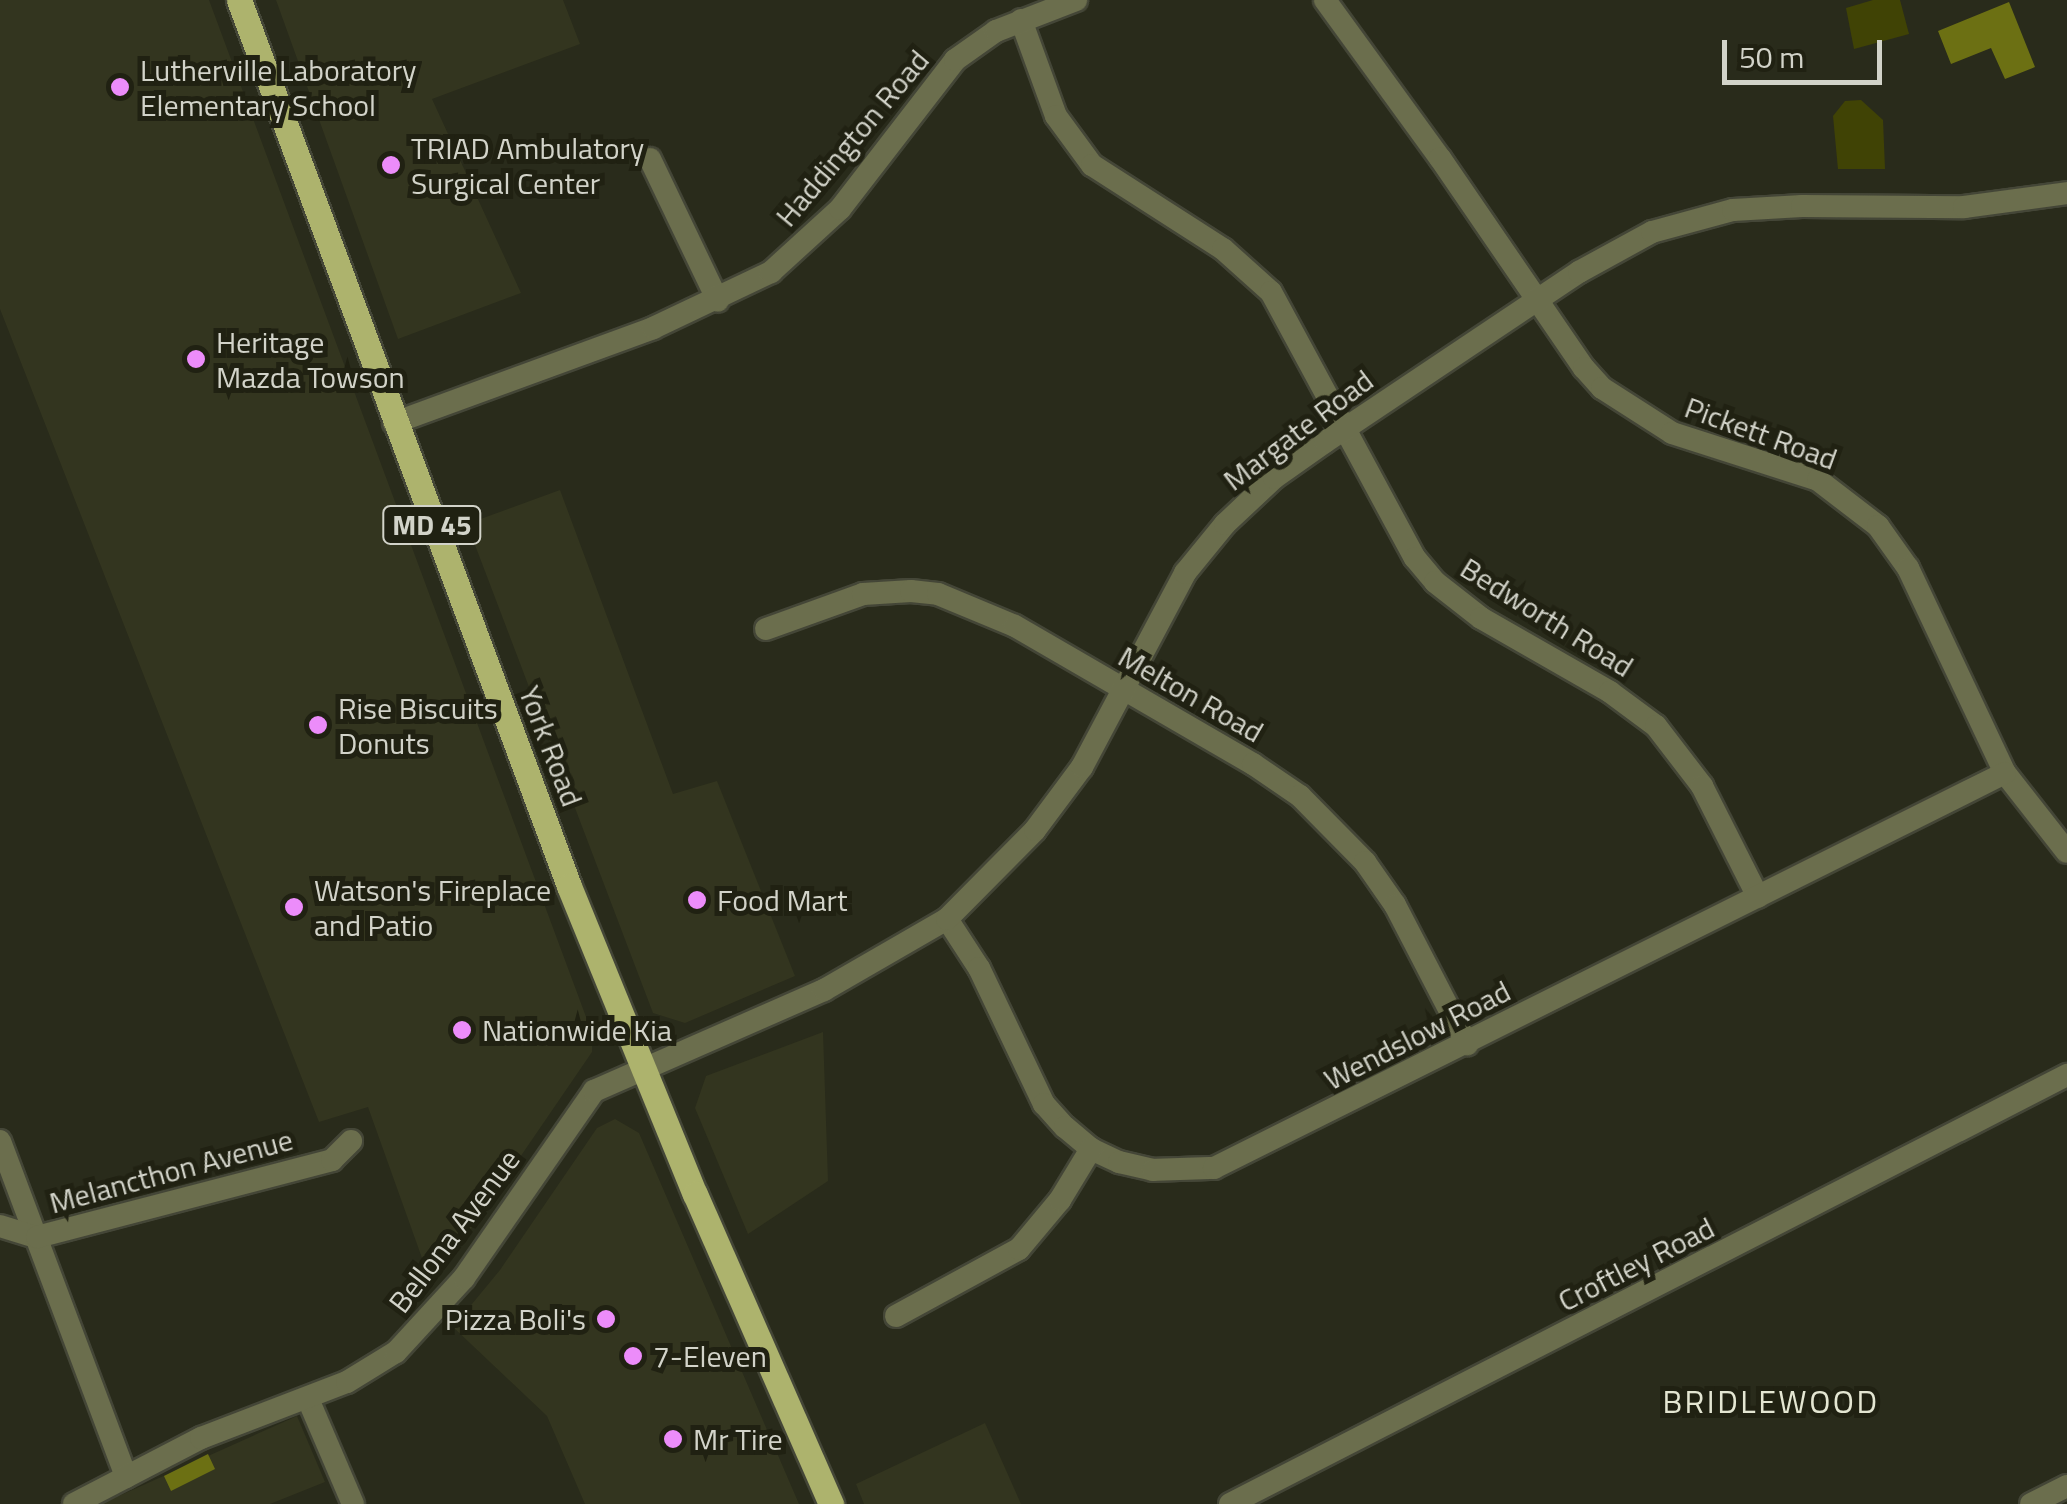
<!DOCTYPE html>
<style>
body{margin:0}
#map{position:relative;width:2067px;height:1504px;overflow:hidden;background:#292b1b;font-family:"Titillium Web",sans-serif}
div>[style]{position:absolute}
.built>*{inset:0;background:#33351f}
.green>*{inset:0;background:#404305}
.water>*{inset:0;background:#6c7013}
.roads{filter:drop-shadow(2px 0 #444637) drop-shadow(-2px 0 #444637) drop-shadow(0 2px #444637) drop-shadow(0 -2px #444637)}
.minor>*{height:22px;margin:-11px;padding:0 11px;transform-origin:11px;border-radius:11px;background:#6b6e4d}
.major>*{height:25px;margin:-12.5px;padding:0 12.5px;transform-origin:12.5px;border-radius:12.5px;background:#adb36d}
.dots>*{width:28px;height:28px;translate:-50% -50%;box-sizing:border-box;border:5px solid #202112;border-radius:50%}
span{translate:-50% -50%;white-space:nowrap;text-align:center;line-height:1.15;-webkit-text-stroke:10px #202112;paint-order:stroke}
.shield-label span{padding:2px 8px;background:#202112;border:2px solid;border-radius:8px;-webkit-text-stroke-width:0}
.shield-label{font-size:28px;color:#d2d3c9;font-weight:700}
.poi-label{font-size:30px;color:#d2d3c9}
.left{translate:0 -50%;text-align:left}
.right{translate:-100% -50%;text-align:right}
.street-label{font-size:30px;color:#d2d3c9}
.neighbourhood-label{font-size:32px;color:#e4e6d2;letter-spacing:2.5px}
.scale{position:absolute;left:1722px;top:40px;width:160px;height:45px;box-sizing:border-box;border:5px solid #d2d3c9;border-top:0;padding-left:12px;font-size:30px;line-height:35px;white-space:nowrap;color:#d2d3c9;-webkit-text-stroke:8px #202112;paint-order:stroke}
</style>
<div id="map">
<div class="built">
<i style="clip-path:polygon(0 0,209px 0,592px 1033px,592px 1052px,432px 1286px,368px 1107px,319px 1122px,0 309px)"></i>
<i style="clip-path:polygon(276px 0,563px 0,580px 44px,432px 99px,521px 293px,398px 339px)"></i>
<i style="clip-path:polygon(560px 490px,673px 794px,717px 781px,795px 976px,685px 1023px,653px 1013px,467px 524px)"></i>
<i style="clip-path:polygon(823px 1032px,828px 1181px,748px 1234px,695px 1108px,706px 1076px)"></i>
<i style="clip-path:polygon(615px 1119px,639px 1133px,799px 1504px,585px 1504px,547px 1416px,453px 1327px,500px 1270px,597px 1128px)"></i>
<i style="clip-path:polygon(297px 1416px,325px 1482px,270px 1504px,101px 1504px)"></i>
<i style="clip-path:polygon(985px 1423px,1021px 1504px,864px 1504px,856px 1484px)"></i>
</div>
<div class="green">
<i style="clip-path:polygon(1873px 0,1900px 0,1909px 34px,1854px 49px,1846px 8px)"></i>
<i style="clip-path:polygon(1861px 100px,1883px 120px,1885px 169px,1838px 169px,1833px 116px,1845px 101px)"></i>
</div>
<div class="water">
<i style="clip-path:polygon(2009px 2px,2035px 67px,2005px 79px,1991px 48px,1951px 64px,1938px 31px)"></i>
<i style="clip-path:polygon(208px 1454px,215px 1469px,171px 1491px,164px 1476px)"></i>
</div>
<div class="roads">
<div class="minor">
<i style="left:1325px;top:0;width:195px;rotate:54deg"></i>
<i style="left:1440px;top:158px;width:255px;rotate:55.6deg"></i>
<i style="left:1584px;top:368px;width:27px;rotate:48deg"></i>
<i style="left:1602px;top:388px;width:83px;rotate:32.7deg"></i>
<i style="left:1672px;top:433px;width:153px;rotate:17.8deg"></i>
<i style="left:1818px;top:480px;width:76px;rotate:37.5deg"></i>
<i style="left:1878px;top:526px;width:52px;rotate:54.5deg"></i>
<i style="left:1908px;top:568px;width:227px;rotate:64.7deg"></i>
<i style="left:2005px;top:773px;width:100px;rotate:51.9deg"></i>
<i style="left:1021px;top:20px;width:102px;rotate:70deg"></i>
<i style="left:1056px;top:116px;width:61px;rotate:53.7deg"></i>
<i style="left:1092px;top:165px;width:156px;rotate:32.7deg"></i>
<i style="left:1223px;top:249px;width:64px;rotate:41.9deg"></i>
<i style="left:1271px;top:292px;width:302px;rotate:61.6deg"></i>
<i style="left:1415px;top:558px;width:31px;rotate:50deg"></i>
<i style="left:1435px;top:582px;width:58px;rotate:38deg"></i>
<i style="left:1481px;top:618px;width:149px;rotate:29.8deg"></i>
<i style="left:1610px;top:692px;width:57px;rotate:36.5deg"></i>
<i style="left:1656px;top:726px;width:76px;rotate:52.5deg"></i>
<i style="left:1702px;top:786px;width:124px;rotate:63.2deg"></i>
<i style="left:650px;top:159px;width:157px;rotate:64.4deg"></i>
<i style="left:394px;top:423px;width:276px;rotate:-20.1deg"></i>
<i style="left:653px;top:328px;width:131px;rotate:-25.4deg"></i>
<i style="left:771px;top:272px;width:93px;rotate:-42.4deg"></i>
<i style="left:840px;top:209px;width:188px;rotate:-52.3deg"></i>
<i style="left:955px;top:60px;width:50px;rotate:-35.3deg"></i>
<i style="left:996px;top:31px;width:86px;rotate:-21.2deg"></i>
<i style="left:766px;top:629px;width:103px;rotate:-19.8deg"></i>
<i style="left:863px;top:594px;width:48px;rotate:-3.6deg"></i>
<i style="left:911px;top:591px;width:27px;rotate:6deg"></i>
<i style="left:938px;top:594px;width:83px;rotate:22.6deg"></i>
<i style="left:1015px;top:626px;width:275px;rotate:30.1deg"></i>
<i style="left:1253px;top:764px;width:57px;rotate:34.2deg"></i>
<i style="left:1300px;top:796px;width:93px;rotate:45.4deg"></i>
<i style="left:1365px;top:862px;width:52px;rotate:55.1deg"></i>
<i style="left:1395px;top:905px;width:157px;rotate:62.6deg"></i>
<i style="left:947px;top:919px;width:59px;rotate:56.9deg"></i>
<i style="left:979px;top:968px;width:151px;rotate:64.5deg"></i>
<i style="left:1044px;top:1104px;width:31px;rotate:48deg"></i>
<i style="left:1065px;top:1127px;width:34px;rotate:40deg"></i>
<i style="left:1091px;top:1149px;width:31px;rotate:25deg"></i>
<i style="left:1119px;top:1162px;width:35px;rotate:13deg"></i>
<i style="left:1153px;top:1170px;width:61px;rotate:-1.9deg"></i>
<i style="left:1214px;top:1168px;width:884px;rotate:-26.54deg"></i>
<i style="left:0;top:1141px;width:359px;rotate:69.4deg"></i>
<i style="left:0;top:1226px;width:39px;rotate:17deg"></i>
<i style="left:37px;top:1237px;width:305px;rotate:-14.6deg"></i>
<i style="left:332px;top:1160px;width:27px;rotate:-45deg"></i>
<i style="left:896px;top:1316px;width:140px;rotate:-28.6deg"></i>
<i style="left:1019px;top:1249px;width:64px;rotate:-50.1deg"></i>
<i style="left:1060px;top:1200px;width:60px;rotate:-58.7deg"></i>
<i style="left:308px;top:1399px;width:114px;rotate:66.8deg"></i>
<i style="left:74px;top:1504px;width:143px;rotate:-27.5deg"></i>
<i style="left:201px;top:1438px;width:156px;rotate:-21deg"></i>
<i style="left:347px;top:1382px;width:57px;rotate:-31.5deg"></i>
<i style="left:396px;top:1352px;width:100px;rotate:-47.4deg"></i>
<i style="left:464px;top:1278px;width:228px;rotate:-55.2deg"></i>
<i style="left:594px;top:1091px;width:251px;rotate:-23.7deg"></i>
<i style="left:824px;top:990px;width:142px;rotate:-30deg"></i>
<i style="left:947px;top:919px;width:125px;rotate:-45.3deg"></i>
<i style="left:1035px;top:830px;width:79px;rotate:-53.3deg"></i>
<i style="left:1082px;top:767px;width:220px;rotate:-62deg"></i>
<i style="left:1185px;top:573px;width:63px;rotate:-50.8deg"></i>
<i style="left:1225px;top:524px;width:67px;rotate:-43.2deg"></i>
<i style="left:1274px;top:478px;width:62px;rotate:-35.2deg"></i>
<i style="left:1325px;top:442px;width:306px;rotate:-33.8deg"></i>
<i style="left:1579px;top:272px;width:83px;rotate:-28.7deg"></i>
<i style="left:1652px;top:232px;width:84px;rotate:-15.2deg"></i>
<i style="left:1733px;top:210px;width:69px;rotate:-3.3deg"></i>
<i style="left:1802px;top:206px;width:162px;rotate:0.4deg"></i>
<i style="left:1964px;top:207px;width:104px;rotate:-7.7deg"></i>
<i style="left:1230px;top:1504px;width:941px;rotate:-27.14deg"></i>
<i style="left:2031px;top:1504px;width:40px;rotate:-26.6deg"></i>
</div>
<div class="major">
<i style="left:239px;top:0;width:945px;rotate:69.57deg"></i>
<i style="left:569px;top:886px;width:333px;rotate:67.8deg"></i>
<i style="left:695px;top:1194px;width:339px;rotate:66.3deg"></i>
</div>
</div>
<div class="dots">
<i style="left:120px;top:87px;background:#ec8cfa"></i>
<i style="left:391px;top:165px;background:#ec8cfa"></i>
<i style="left:196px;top:359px;background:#ec8cfa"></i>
<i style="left:318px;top:725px;background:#ec8cfa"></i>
<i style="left:697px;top:900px;background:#ec8cfa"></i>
<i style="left:294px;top:907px;background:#ec8cfa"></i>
<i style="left:462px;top:1030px;background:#ec8cfa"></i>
<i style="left:606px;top:1319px;background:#ec8cfa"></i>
<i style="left:633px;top:1356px;background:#ec8cfa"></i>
<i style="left:673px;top:1439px;background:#ec8cfa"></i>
</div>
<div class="shield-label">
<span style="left:432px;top:525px">MD 45</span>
</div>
<div class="poi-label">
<span class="left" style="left:140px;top:87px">Lutherville Laboratory<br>Elementary School</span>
<span class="left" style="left:411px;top:165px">TRIAD Ambulatory<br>Surgical Center</span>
<span class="left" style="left:216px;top:359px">Heritage<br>Mazda Towson</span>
<span class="left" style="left:338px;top:725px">Rise Biscuits<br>Donuts</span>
<span class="left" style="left:314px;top:907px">Watson's Fireplace<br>and Patio</span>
<span class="left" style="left:717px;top:900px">Food Mart</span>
<span class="left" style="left:482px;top:1030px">Nationwide Kia</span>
<span class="right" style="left:586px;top:1319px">Pizza Boli's</span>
<span class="left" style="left:653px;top:1356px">7-Eleven</span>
<span class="left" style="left:693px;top:1439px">Mr Tire</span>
</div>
<div class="street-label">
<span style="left:852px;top:138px;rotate:-50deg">Haddington Road</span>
<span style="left:1298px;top:430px;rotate:-37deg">Margate Road</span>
<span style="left:1761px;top:433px;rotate:20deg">Pickett Road</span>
<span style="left:1547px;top:617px;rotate:32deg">Bedworth Road</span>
<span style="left:1191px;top:694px;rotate:30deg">Melton Road</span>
<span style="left:551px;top:746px;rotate:69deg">York Road</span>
<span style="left:1417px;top:1035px;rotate:-27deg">Wendslow Road</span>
<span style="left:171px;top:1171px;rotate:-15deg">Melancthon Avenue</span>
<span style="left:454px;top:1231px;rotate:-53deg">Bellona Avenue</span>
<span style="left:1636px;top:1264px;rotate:-27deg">Croftley Road</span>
</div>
<div class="neighbourhood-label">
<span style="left:1771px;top:1401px">BRIDLEWOOD</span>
</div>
<div class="scale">50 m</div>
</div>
